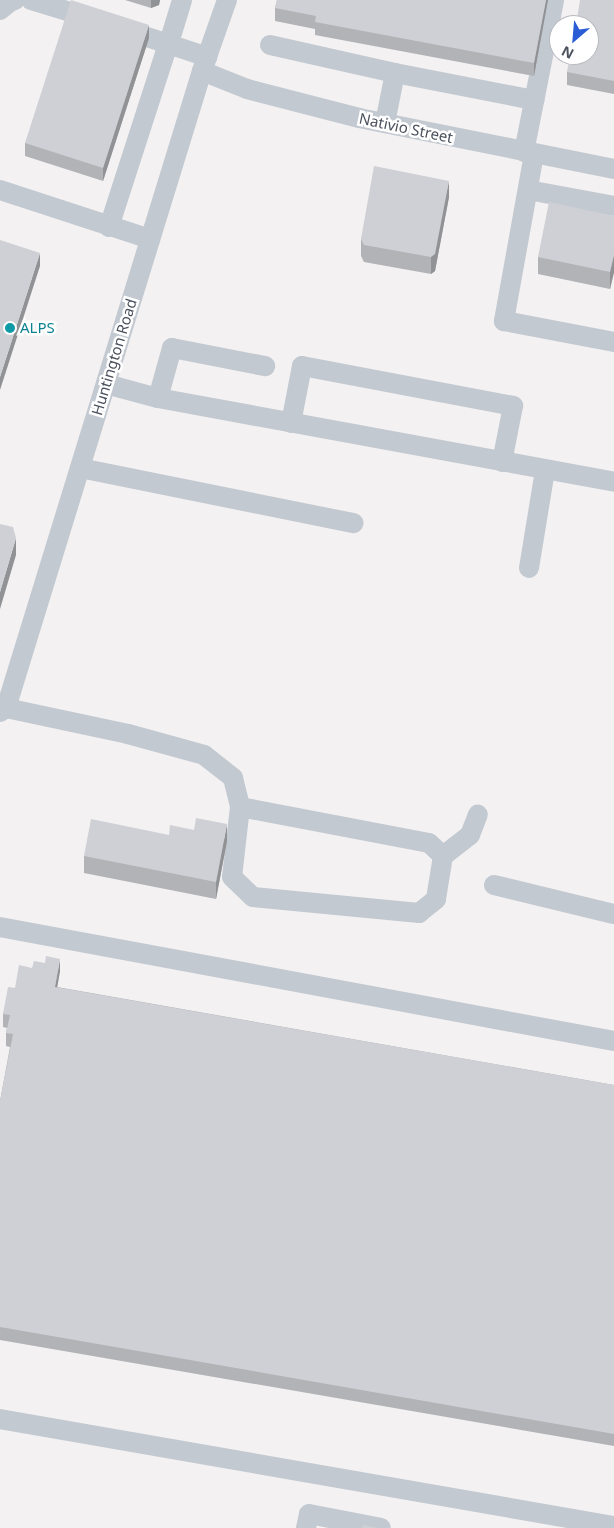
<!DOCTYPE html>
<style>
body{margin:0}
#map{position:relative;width:614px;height:1528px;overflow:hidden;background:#f3f1f1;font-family:"Noto Sans",sans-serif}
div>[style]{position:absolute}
.minor>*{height:20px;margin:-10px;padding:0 10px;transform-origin:10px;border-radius:10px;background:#c3c9d1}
.wall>*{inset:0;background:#b1b3b7}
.shaded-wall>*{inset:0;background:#909295}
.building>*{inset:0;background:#ced0d5}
.dots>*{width:14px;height:14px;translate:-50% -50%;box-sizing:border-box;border:2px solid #fff;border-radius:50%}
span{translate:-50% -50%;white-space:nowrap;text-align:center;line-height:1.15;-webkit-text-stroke:5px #fff;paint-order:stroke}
.street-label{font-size:15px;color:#4a515d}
.culture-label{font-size:15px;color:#0d838f}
.left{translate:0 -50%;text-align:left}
.north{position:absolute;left:549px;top:15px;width:50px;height:50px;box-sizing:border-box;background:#fff;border:1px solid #b7b9be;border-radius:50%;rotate:207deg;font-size:14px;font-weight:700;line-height:20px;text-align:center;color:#4a515d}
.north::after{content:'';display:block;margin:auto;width:18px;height:22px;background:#295cd5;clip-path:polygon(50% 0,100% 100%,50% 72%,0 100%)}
</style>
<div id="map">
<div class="minor">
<i style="left:31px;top:0;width:65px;rotate:17deg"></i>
<i style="left:0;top:10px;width:14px;rotate:-39deg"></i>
<i style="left:11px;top:1px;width:4px;rotate:-14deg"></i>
<i style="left:123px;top:29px;width:89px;rotate:18.4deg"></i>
<i style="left:172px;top:33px;width:34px;rotate:-73deg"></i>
<i style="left:270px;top:45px;width:128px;rotate:12.6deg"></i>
<i style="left:395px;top:73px;width:142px;rotate:11deg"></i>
<i style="left:202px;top:71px;width:48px;rotate:21.8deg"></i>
<i style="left:247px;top:89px;width:116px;rotate:14.5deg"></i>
<i style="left:359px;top:118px;width:260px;rotate:11.3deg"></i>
<i style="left:385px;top:123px;width:51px;rotate:-78.7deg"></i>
<i style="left:524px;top:152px;width:155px;rotate:-78.8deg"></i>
<i style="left:534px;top:154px;width:170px;rotate:100.2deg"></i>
<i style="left:504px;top:321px;width:112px;rotate:10.8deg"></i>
<i style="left:0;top:190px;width:158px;rotate:18.1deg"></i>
<i style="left:528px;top:190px;width:87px;rotate:10.5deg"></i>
<i style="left:109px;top:227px;width:192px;rotate:-72.1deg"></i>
<i style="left:106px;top:384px;width:54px;rotate:15.1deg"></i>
<i style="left:158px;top:398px;width:464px;rotate:10.4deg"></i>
<i style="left:158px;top:398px;width:52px;rotate:-74.4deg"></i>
<i style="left:172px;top:348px;width:95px;rotate:11deg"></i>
<i style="left:291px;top:423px;width:58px;rotate:-79.1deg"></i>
<i style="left:302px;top:366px;width:215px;rotate:10.7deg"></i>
<i style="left:513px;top:406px;width:57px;rotate:101.1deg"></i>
<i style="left:80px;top:468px;width:279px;rotate:11.4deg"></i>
<i style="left:529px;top:568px;width:99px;rotate:-80.7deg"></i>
<i style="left:6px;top:708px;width:125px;rotate:12deg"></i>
<i style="left:128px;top:734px;width:79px;rotate:15.4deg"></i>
<i style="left:204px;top:755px;width:37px;rotate:38deg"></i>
<i style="left:233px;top:778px;width:30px;rotate:76deg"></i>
<i style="left:240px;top:807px;width:70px;rotate:96.5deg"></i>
<i style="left:232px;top:877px;width:29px;rotate:44deg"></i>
<i style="left:253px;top:897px;width:167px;rotate:5.5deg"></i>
<i style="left:419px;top:913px;width:22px;rotate:-39deg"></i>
<i style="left:436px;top:899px;width:44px;rotate:-80.8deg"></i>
<i style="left:443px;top:856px;width:19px;rotate:-137deg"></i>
<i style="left:429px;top:843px;width:192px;rotate:-169.2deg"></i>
<i style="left:0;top:712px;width:7px;rotate:-34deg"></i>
<i style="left:6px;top:708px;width:666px;rotate:-72.9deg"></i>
<i style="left:202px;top:71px;width:75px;rotate:-70.6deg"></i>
<i style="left:443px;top:856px;width:34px;rotate:-38deg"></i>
<i style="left:470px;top:835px;width:22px;rotate:-69deg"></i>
<i style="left:494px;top:885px;width:123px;rotate:13.6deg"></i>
<i style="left:0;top:927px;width:624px;rotate:10.52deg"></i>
<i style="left:0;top:1419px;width:623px;rotate:9.89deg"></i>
<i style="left:306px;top:1528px;width:14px;rotate:-78deg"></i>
<i style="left:309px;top:1514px;width:73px;rotate:11deg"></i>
</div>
<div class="wall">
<i style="clip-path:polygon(125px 0,160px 0,159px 5px,151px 8px)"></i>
<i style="clip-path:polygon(277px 0,548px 0,534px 76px,315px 35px,315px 29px,275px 21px,275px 8px)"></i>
<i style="clip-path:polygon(614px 0,614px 94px,567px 85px,567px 72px)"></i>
<i style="clip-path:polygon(149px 38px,103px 181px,25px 156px,25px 143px)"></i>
<i style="clip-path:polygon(449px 197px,435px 271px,431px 274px,364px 262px,361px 256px,361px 239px)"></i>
<i style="clip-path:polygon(614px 216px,614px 272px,610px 289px,538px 274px,538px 257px)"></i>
<i style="clip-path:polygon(169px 835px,227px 841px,216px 899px,84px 873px,84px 856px)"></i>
<i style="clip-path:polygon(32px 968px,60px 971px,57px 987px,614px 1085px,614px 1446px,0 1340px,0 1101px,10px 1047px,6px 1046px,6px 1033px,7px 1028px,3px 1027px,3px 1014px,15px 988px)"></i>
</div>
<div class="shaded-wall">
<i style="clip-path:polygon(151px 0,160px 0,159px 5px,151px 8px)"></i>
<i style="clip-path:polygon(546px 0,548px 0,534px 76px,534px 63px)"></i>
<i style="clip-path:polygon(149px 25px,149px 38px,103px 181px,103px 168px)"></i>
<i style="clip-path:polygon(449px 181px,449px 197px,435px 271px,431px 274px,431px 257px)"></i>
<i style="clip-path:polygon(40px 253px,40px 266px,0 390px,0 377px)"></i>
<i style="clip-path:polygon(614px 255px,614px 272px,610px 289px,610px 272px)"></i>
<i style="clip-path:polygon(16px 538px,16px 555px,0 609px,0 592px)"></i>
<i style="clip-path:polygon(227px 824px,227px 841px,216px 899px,216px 882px)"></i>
<i style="clip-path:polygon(60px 959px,60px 971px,55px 1000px,55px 987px)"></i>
</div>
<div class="building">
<i style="clip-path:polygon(71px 0,149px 25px,103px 168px,25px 143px)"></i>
<i style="clip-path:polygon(277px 0,546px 0,534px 63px,315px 22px,316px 16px,275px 8px)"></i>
<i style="clip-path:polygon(580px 0,614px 0,614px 81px,567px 72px,570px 55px,589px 55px,589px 25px,576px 25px)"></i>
<i style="clip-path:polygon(374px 166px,449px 181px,435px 254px,431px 257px,364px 245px,361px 239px)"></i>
<i style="clip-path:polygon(549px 202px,614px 216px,614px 255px,610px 272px,538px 257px)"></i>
<i style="clip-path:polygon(0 240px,40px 253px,0 377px)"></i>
<i style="clip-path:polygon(0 524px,13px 527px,16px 538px,0 592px)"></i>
<i style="clip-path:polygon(196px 818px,227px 824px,216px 882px,84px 856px,91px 819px,169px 835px,170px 825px,194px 830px)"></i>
<i style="clip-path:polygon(46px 956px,60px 959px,55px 987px,614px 1085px,614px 1434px,0 1327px,0 1101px,13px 1034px,6px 1033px,10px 1015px,3px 1014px,8px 987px,15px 988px,19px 965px,32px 968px,34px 961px,45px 963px)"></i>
<i style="clip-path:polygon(363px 1525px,378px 1528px,362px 1528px)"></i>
</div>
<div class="dots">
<i style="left:10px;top:328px;background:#0f9aa8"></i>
</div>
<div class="street-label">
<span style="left:406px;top:128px;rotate:12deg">Nativio Street</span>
<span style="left:114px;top:357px;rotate:-73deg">Huntington Road</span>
</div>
<div class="culture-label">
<span class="left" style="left:20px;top:328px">ALPS</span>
</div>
<div class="north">N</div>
</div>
